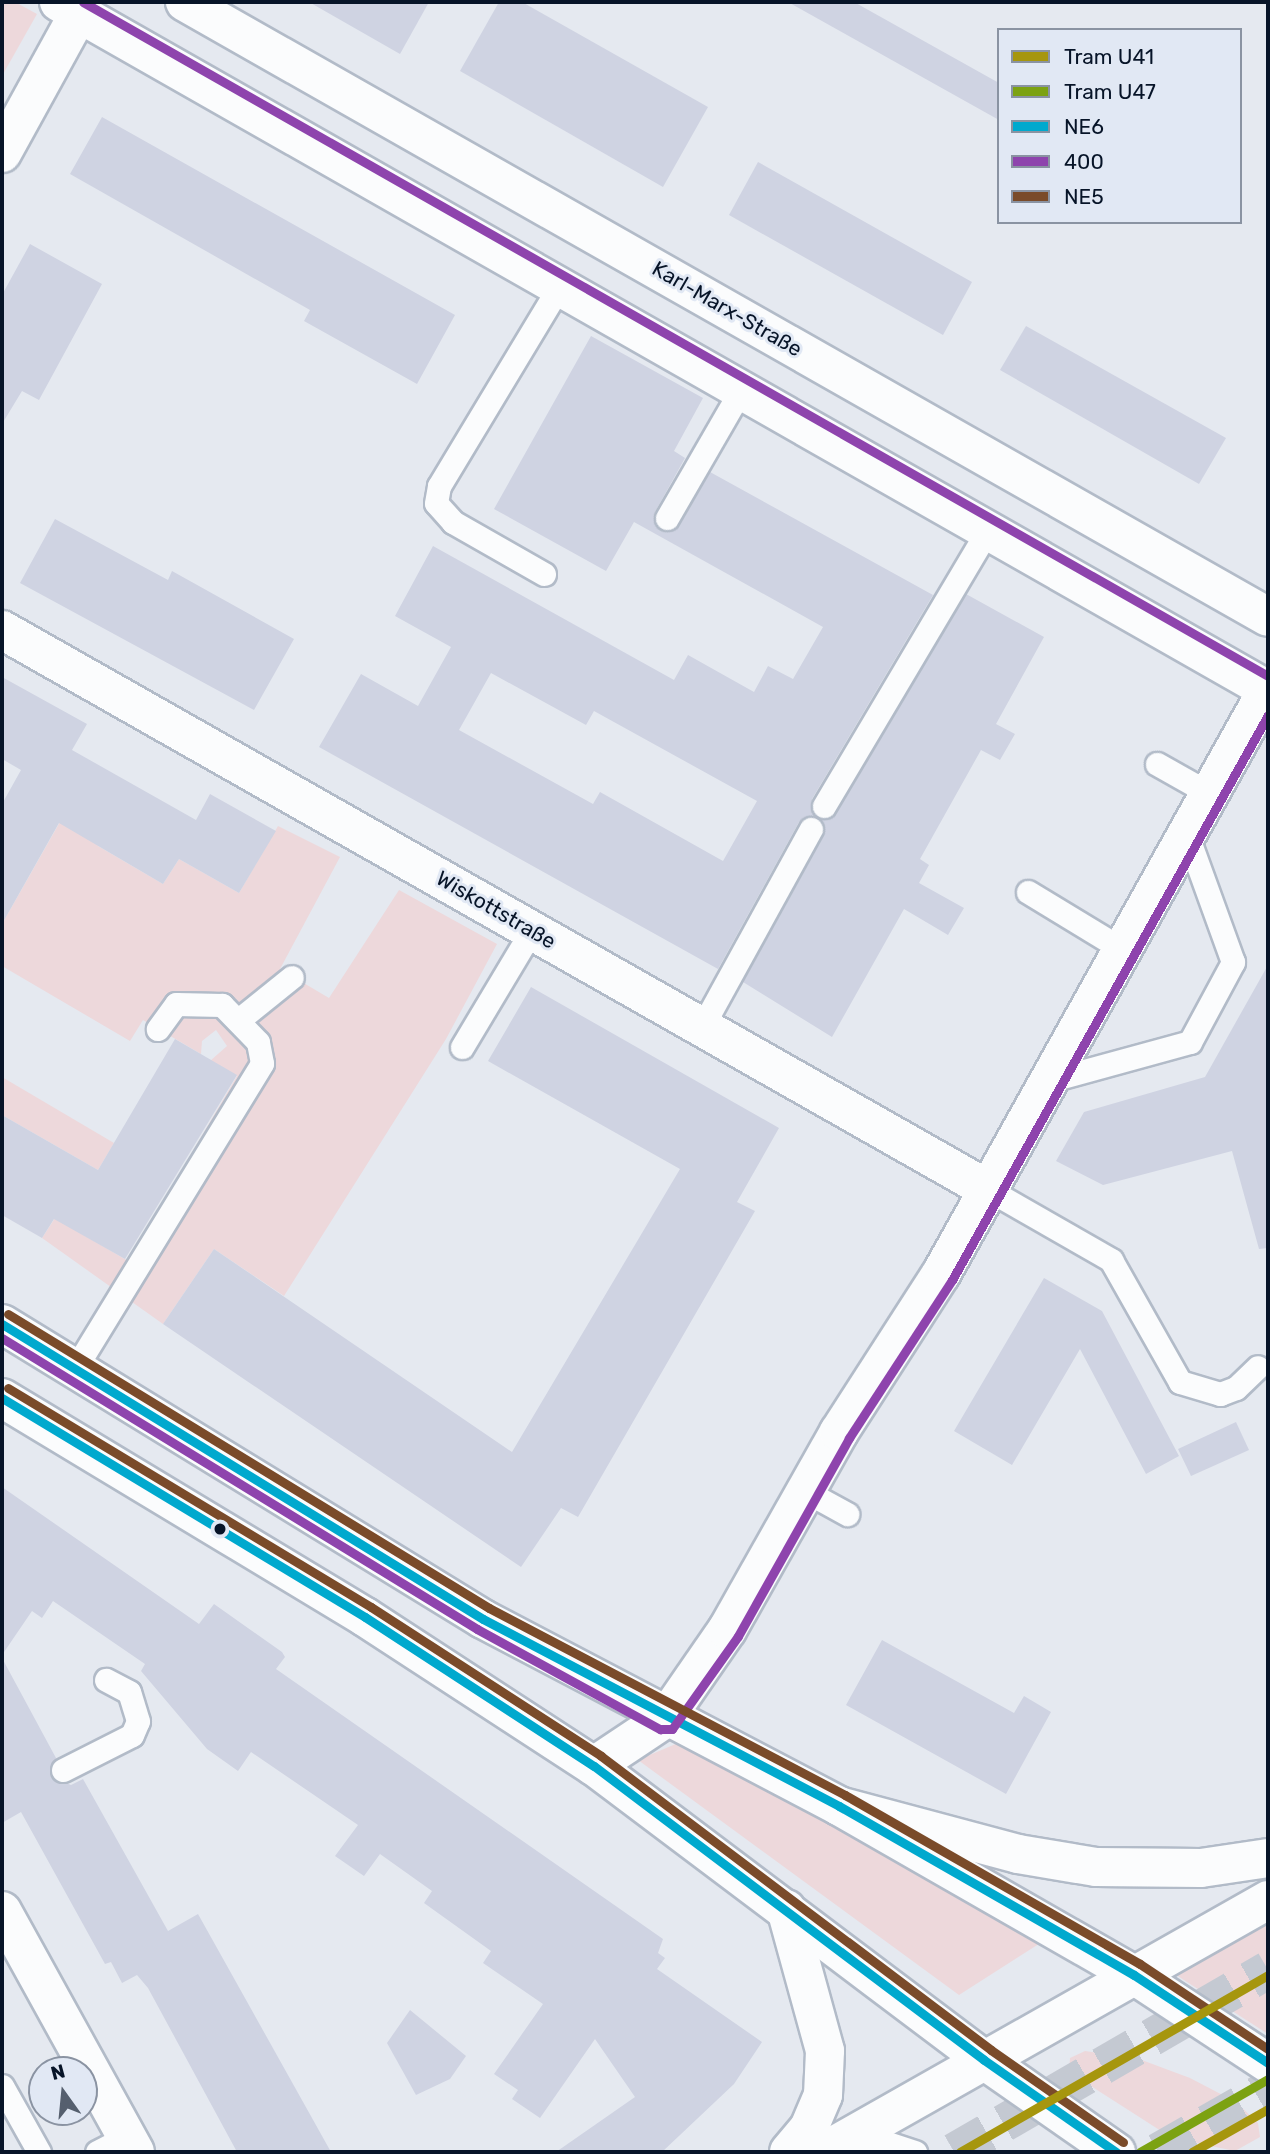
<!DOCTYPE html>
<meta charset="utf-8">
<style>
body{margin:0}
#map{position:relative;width:1270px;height:2154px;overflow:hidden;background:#e5e9f0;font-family:Rubik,sans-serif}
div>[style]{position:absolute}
.green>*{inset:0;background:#edd8db}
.building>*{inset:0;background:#cfd3e2}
.primary-tunnel>*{height:38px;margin-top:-19px;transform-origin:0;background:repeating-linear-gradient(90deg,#c4c9d2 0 38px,transparent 0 57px)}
.roads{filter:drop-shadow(2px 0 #b2bbc8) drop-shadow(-2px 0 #b2bbc8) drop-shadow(0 2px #b2bbc8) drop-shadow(0 -2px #b2bbc8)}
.lane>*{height:23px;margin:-11.5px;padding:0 11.5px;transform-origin:11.5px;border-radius:11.5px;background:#fbfcfd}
.street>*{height:38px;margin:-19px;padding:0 19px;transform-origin:19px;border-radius:19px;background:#fbfcfd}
.secondary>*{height:38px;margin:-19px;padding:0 19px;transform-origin:19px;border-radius:19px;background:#fbfcfd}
.primary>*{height:38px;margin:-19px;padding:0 19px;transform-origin:19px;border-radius:19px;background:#fbfcfd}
.bus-1>*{height:9px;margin:-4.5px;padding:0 4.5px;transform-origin:4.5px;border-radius:4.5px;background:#00a9ce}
.bus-2>*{height:9px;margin:-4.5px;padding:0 4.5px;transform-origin:4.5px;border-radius:4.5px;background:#8e44ad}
.bus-3>*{height:9px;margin:-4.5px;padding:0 4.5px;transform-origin:4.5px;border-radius:4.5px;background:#7a4b2a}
.tram-1>*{height:9px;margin:-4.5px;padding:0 4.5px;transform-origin:4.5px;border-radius:4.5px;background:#a6960e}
.tram-2>*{height:9px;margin:-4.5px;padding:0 4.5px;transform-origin:4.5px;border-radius:4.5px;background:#7ca212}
.dots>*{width:19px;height:19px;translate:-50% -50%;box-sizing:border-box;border:4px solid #e1e8f4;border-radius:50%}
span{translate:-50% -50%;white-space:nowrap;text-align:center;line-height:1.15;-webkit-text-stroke:6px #e1e8f4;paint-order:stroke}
.street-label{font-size:21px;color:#071428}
.frame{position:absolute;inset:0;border:4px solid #071428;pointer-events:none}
.legend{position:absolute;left:997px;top:28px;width:245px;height:196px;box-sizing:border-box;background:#e1e8f4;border:2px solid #8a93a2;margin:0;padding:9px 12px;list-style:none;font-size:21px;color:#071428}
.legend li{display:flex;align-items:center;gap:14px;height:35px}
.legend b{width:35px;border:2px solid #8a93a2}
.north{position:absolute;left:28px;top:2056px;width:70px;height:70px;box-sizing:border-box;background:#e1e8f4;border:2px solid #8a93a2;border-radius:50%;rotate:345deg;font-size:19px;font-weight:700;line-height:28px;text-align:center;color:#071428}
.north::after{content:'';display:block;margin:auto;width:24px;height:32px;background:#555f6e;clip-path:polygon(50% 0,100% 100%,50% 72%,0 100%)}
</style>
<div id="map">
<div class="green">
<i style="clip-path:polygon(2px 2px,15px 2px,37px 14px,2px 76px)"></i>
<i style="clip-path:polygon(73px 799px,98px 846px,163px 884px,179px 859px,239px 893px,278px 826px,340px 857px,280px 969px,329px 998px,399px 890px,497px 944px,446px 1039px,284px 1296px,214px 1249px,163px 1324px,42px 1238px,55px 1218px,128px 1261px,237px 1076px,210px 1061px,227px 1046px,216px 1030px,202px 1041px,201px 1054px,143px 1020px,130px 1041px,2px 966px,2px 924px)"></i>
<i style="clip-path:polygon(2px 1077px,114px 1143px,98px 1170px,2px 1115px)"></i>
<i style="clip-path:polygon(678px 1743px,896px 1858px,1042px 1942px,959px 1995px,638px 1760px)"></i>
<i style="clip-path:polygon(1268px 1920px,1268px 2034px,1173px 1973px)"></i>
<i style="clip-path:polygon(1085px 2051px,1139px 2059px,1190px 2078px,1236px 2102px,1258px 2123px,1260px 2137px,1235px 2151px,1172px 2138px,1069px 2072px,1070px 2058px)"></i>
</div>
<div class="building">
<i style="clip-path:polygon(309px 2px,429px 2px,400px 54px)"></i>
<i style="clip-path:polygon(499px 2px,522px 2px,708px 107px,663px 187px,460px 71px)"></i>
<i style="clip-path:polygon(788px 2px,854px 2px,999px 83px,999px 120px)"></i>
<i style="clip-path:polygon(102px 117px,455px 315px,417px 384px,304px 321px,310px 310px,70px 174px)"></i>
<i style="clip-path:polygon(758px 162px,972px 282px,943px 335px,729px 215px)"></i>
<i style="clip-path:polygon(30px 244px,102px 284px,39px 400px,22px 391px,2px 424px,2px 295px)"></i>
<i style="clip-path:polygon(1026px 326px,1226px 438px,1199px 484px,1000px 370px)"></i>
<i style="clip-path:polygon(evenodd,591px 336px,703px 398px,674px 451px,685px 458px,655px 512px,659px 530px,679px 526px,710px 472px,933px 595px,812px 799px,815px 816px,799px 822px,718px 969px,319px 747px,361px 674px,418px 706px,451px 647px,395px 616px,433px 546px,674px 680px,688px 655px,754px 692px,768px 666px,793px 679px,823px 627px,634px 522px,606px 571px,494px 509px,591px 336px,491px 673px,586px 725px,594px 711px,757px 801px,723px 861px,600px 792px,593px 804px,459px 730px,491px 673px)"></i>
<i style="clip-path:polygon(55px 519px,168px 580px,172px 571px,294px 639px,254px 710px,20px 583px)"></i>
<i style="clip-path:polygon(966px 594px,1044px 637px,996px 724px,1015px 734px,1000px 760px,981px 750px,920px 859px,929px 865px,919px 883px,964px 908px,948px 935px,904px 909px,832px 1037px,743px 982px,823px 836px,820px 819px,836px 813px)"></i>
<i style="clip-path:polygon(2px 677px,87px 724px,72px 750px,196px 820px,210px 794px,276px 831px,239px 893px,179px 859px,163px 884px,59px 823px,2px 924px,2px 804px,21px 770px,2px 759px)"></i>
<i style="clip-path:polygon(1268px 965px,1268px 1248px,1259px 1249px,1232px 1151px,1103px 1185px,1056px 1161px,1084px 1112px,1205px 1077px)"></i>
<i style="clip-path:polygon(531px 987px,779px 1128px,737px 1202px,755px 1211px,578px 1517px,561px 1508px,521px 1567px,163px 1324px,214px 1249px,512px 1452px,680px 1169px,488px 1061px)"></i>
<i style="clip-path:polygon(175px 1039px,237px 1075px,125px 1259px,54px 1219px,42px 1238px,2px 1215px,2px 1115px,98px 1170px)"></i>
<i style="clip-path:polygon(1044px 1278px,1102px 1311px,1179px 1456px,1146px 1474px,1080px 1349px,1012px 1465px,954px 1431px)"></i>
<i style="clip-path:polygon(1236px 1422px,1249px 1450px,1191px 1476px,1178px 1449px)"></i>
<i style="clip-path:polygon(2px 1487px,199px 1624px,214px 1604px,282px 1652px,285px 1657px,276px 1669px,663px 1939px,658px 1953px,665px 1958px,657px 1969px,762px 2042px,734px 2084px,662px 2152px,556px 2152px,635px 2097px,595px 2039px,540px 2118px,512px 2099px,518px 2090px,494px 2074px,543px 2004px,483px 1963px,491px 1951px,424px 1903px,432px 1891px,380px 1854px,364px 1876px,335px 1856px,358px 1825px,251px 1752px,238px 1771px,207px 1749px,141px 1671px,145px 1664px,53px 1601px,42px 1618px,32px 1611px,2px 1655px)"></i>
<i style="clip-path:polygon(882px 1640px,1014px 1713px,1024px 1696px,1051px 1712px,1006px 1794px,846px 1705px)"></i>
<i style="clip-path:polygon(2px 1658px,56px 1758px,51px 1777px,71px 1785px,83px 1779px,168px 1931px,198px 1914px,331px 2152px,237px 2152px,148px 1988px,137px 1975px,122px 1983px,111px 1962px,105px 1964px,21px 1812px,2px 1823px)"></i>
<i style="clip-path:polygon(410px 2010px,466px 2056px,450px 2079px,416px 2095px,387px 2043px)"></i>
</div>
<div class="primary-tunnel">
<i style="left:954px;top:2152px;width:363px;rotate:-30.1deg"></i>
<i style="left:1158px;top:2152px;width:127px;rotate:-29.8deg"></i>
</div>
<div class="roads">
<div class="lane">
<i style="left:667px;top:518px;width:150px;rotate:-60deg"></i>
<i style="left:544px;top:574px;width:105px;rotate:-150.3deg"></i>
<i style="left:453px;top:522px;width:25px;rotate:-132deg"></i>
<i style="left:436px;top:503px;width:17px;rotate:-80deg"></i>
<i style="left:439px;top:486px;width:236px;rotate:-58.9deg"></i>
<i style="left:1157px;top:764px;width:63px;rotate:29.4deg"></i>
<i style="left:824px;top:806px;width:323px;rotate:-59.3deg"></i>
<i style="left:1028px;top:892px;width:114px;rotate:31.3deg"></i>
<i style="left:241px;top:1018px;width:65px;rotate:-38.8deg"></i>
<i style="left:702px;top:1027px;width:226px;rotate:-61.2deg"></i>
<i style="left:462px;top:1047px;width:136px;rotate:-59.1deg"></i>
<i style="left:1051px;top:1080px;width:144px;rotate:-15.3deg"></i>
<i style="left:1190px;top:1042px;width:91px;rotate:-61.7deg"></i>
<i style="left:1233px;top:962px;width:132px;rotate:-109.9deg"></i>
<i style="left:989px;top:1190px;width:141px;rotate:29.8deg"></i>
<i style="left:1111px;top:1260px;width:140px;rotate:60.5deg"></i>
<i style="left:1180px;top:1382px;width:42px;rotate:16.7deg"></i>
<i style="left:1220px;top:1394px;width:17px;rotate:-21deg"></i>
<i style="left:1236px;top:1388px;width:30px;rotate:-44deg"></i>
<i style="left:76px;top:1367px;width:356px;rotate:-58.5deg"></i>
<i style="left:262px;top:1063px;width:21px;rotate:-101deg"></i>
<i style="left:258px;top:1042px;width:52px;rotate:-134.2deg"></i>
<i style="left:222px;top:1005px;width:46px;rotate:-178.8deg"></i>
<i style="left:176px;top:1004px;width:31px;rotate:126deg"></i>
<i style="left:807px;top:1492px;width:46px;rotate:28.8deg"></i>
<i style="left:63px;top:1770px;width:77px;rotate:-26.9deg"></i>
<i style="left:132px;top:1735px;width:15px;rotate:-67deg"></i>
<i style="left:138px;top:1721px;width:30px;rotate:-107deg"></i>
<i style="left:129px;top:1692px;width:26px;rotate:-152deg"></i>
<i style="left:2px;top:2086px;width:76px;rotate:60.7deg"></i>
<i style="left:851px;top:2145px;width:30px;rotate:-8deg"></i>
<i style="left:881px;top:2141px;width:36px;rotate:18deg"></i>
<i style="left:97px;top:2152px;width:34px;rotate:-27deg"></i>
</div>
<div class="street">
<i style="left:59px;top:2px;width:1391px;rotate:29.64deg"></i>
<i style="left:185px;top:2px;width:1245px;rotate:29.59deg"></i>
<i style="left:2px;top:153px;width:160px;rotate:-61.2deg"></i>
<i style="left:2px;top:630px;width:1135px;rotate:29.57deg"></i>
<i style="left:666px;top:1718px;width:107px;rotate:-55.3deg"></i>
<i style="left:727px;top:1630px;width:227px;rotate:-60.5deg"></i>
<i style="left:839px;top:1432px;width:188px;rotate:-57.2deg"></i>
<i style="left:941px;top:1274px;width:670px;rotate:-60.8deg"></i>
<i style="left:2px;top:1911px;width:275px;rotate:61.1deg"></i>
</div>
<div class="secondary">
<i style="left:2px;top:1324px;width:564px;rotate:31.52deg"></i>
<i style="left:483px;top:1619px;width:402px;rotate:27.7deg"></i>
<i style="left:839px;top:1806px;width:340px;rotate:29.8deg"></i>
<i style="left:1134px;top:1975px;width:160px;rotate:33.3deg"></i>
<i style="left:2px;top:1398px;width:424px;rotate:31.1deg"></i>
<i style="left:365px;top:1617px;width:273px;rotate:33.1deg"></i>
<i style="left:594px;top:1766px;width:488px;rotate:37deg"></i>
<i style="left:984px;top:2060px;width:161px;rotate:34.9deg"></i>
<i style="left:594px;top:1766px;width:87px;rotate:-33.7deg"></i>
</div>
<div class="primary">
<i style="left:839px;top:1806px;width:185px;rotate:15deg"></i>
<i style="left:1018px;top:1854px;width:79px;rotate:9.5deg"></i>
<i style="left:1096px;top:1867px;width:105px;rotate:0.5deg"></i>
<i style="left:1201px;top:1868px;width:68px;rotate:-8.5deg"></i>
<i style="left:786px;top:1909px;width:147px;rotate:74.6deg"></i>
<i style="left:825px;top:2051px;width:44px;rotate:92.6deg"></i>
<i style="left:823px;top:2095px;width:36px;rotate:113deg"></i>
<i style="left:809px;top:2128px;width:31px;rotate:130deg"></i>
<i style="left:823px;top:2152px;width:511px;rotate:-29.52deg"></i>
</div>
</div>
<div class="bus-1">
<i style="left:2px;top:1324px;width:564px;rotate:31.52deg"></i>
<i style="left:483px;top:1619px;width:402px;rotate:27.7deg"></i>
<i style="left:839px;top:1806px;width:340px;rotate:29.8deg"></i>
<i style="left:1134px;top:1975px;width:160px;rotate:33.3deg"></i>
<i style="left:2px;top:1398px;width:424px;rotate:31.1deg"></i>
<i style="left:365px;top:1617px;width:273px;rotate:33.1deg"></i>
<i style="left:594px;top:1766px;width:488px;rotate:37deg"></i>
<i style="left:984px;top:2060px;width:161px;rotate:34.9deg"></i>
</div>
<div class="bus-2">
<i style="left:83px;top:2px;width:1363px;rotate:29.63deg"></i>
<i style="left:2px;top:1338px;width:557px;rotate:31.49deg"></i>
<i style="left:477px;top:1629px;width:209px;rotate:28.7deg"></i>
<i style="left:660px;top:1729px;width:12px"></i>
<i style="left:672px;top:1729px;width:114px;rotate:-54.6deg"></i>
<i style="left:738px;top:1636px;width:227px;rotate:-60.7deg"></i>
<i style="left:849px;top:1438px;width:189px;rotate:-56.9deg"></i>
<i style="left:952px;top:1280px;width:647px;rotate:-60.78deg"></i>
</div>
<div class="bus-3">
<i style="left:8px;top:1314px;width:564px;rotate:31.43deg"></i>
<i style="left:489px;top:1608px;width:402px;rotate:27.7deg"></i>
<i style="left:845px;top:1795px;width:340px;rotate:29.8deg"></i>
<i style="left:1140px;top:1964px;width:154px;rotate:33.6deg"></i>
<i style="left:8px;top:1388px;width:424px;rotate:31.1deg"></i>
<i style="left:371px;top:1607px;width:274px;rotate:32.9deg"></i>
<i style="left:601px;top:1756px;width:488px;rotate:37deg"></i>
<i style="left:991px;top:2050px;width:161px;rotate:34.9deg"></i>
</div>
<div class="tram-1">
<i style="left:960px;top:2152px;width:355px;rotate:-29.9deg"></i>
<i style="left:1192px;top:2152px;width:87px;rotate:-29.5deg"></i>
</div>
<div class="tram-2">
<i style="left:1140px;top:2152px;width:147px;rotate:-29.7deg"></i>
</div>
<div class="dots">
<i style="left:220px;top:1529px;background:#071428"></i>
</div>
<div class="street-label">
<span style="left:727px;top:309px;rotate:30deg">Karl-Marx-Straße</span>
<span style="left:496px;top:910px;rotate:30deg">Wiskottstraße</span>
</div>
<div class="frame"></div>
<ul class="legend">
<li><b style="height:9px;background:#a6960e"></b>Tram U41</li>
<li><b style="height:9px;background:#7ca212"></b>Tram U47</li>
<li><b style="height:9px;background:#00a9ce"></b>NE6</li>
<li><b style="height:9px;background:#8e44ad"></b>400</li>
<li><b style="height:9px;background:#7a4b2a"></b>NE5</li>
</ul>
<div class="north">N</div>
</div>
